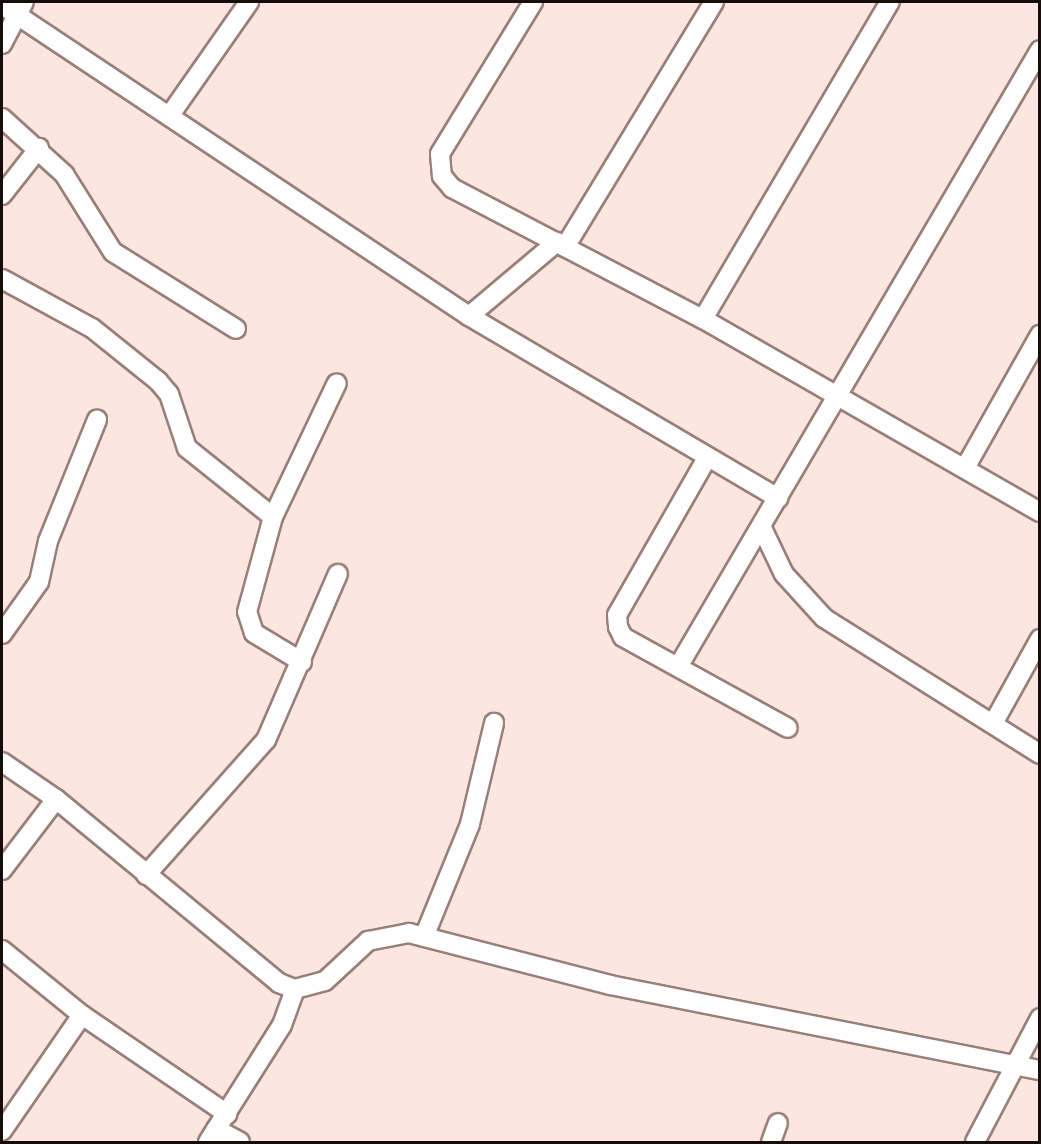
<!DOCTYPE html>
<style>
body{margin:0}
#map{position:relative;width:1041px;height:1144px;overflow:hidden;background:#fde6e1;font-family:"PT Sans",sans-serif}
div>[style]{position:absolute}
.roads{filter:drop-shadow(2px 0 #987f78) drop-shadow(-2px 0 #987f78) drop-shadow(0 2px #987f78) drop-shadow(0 -2px #987f78)}
.street>*{height:18px;margin:-9px;padding:0 9px;transform-origin:9px;border-radius:9px;background:#fff}
span{translate:-50% -50%;white-space:nowrap;text-align:center;line-height:1.15;-webkit-text-stroke:5px #fef8f6;paint-order:stroke}
.frame{position:absolute;inset:0;border:3px solid #160d0b;pointer-events:none}
</style>
<div id="map">
<div class="roads">
<div class="street">
<i style="left:533px;top:2px;width:178px;rotate:121.5deg"></i>
<i style="left:440px;top:154px;width:22px;rotate:85deg"></i>
<i style="left:442px;top:176px;width:16px;rotate:50deg"></i>
<i style="left:452px;top:188px;width:283px;rotate:27.6deg"></i>
<i style="left:703px;top:319px;width:388px;rotate:29.8deg"></i>
<i style="left:2px;top:5px;width:561px;rotate:33.66deg"></i>
<i style="left:469px;top:316px;width:359px;rotate:30.5deg"></i>
<i style="left:2px;top:44px;width:47px;rotate:-62.4deg"></i>
<i style="left:170px;top:115px;width:138px;rotate:-55deg"></i>
<i style="left:2px;top:118px;width:84px;rotate:42.1deg"></i>
<i style="left:64px;top:174px;width:92px;rotate:57.9deg"></i>
<i style="left:113px;top:252px;width:145px;rotate:32deg"></i>
<i style="left:2px;top:195px;width:60px;rotate:-51.8deg"></i>
<i style="left:565px;top:247px;width:287px;rotate:-58.7deg"></i>
<i style="left:2px;top:279px;width:102px;rotate:28.6deg"></i>
<i style="left:92px;top:328px;width:85px;rotate:38.8deg"></i>
<i style="left:158px;top:381px;width:17px;rotate:50deg"></i>
<i style="left:169px;top:394px;width:57px;rotate:71.6deg"></i>
<i style="left:187px;top:448px;width:110px;rotate:38.7deg"></i>
<i style="left:469px;top:316px;width:115px;rotate:-40.1deg"></i>
<i style="left:703px;top:319px;width:368px;rotate:-59.5deg"></i>
<i style="left:707px;top:458px;width:181px;rotate:119.8deg"></i>
<i style="left:617px;top:615px;width:12px;rotate:85deg"></i>
<i style="left:618px;top:627px;width:11px;rotate:63deg"></i>
<i style="left:623px;top:637px;width:188px;rotate:28.9deg"></i>
<i style="left:965px;top:468px;width:153px;rotate:-60.6deg"></i>
<i style="left:761px;top:526px;width:53px;rotate:64.4deg"></i>
<i style="left:784px;top:574px;width:59px;rotate:47.7deg"></i>
<i style="left:824px;top:618px;width:255px;rotate:32.2deg"></i>
<i style="left:2px;top:634px;width:64px;rotate:-54.6deg"></i>
<i style="left:39px;top:582px;width:42px;rotate:-77.6deg"></i>
<i style="left:48px;top:541px;width:131px;rotate:-68deg"></i>
<i style="left:302px;top:662px;width:56px;rotate:-148.9deg"></i>
<i style="left:254px;top:633px;width:22px;rotate:-108deg"></i>
<i style="left:247px;top:612px;width:98px;rotate:-74.7deg"></i>
<i style="left:273px;top:517px;width:148px;rotate:-64.5deg"></i>
<i style="left:678px;top:667px;width:715px;rotate:-59.6deg"></i>
<i style="left:994px;top:722px;width:95px;rotate:-61deg"></i>
<i style="left:2px;top:762px;width:65px;rotate:34.4deg"></i>
<i style="left:56px;top:799px;width:289px;rotate:39.5deg"></i>
<i style="left:279px;top:983px;width:17px;rotate:21deg"></i>
<i style="left:295px;top:989px;width:31px;rotate:-15deg"></i>
<i style="left:325px;top:981px;width:59px;rotate:-42.9deg"></i>
<i style="left:368px;top:941px;width:42px;rotate:-11deg"></i>
<i style="left:409px;top:933px;width:208px;rotate:14.5deg"></i>
<i style="left:610px;top:985px;width:438px;rotate:11.2deg"></i>
<i style="left:2px;top:870px;width:89px;rotate:-52.7deg"></i>
<i style="left:146px;top:875px;width:181px;rotate:-48.4deg"></i>
<i style="left:266px;top:740px;width:181px;rotate:-66.6deg"></i>
<i style="left:424px;top:937px;width:122px;rotate:-67.8deg"></i>
<i style="left:470px;top:824px;width:104px;rotate:-76.6deg"></i>
<i style="left:2px;top:950px;width:103px;rotate:39.1deg"></i>
<i style="left:82px;top:1015px;width:176px;rotate:34.3deg"></i>
<i style="left:216px;top:1129px;width:27px;rotate:28deg"></i>
<i style="left:2px;top:1131px;width:141px;rotate:-55.4deg"></i>
<i style="left:208px;top:1142px;width:138px;rotate:-57.7deg"></i>
<i style="left:282px;top:1025px;width:38px;rotate:-70deg"></i>
<i style="left:771px;top:1142px;width:20px;rotate:-70deg"></i>
<i style="left:975px;top:1142px;width:140px;rotate:-62.3deg"></i>
</div>
</div>
<div class="frame"></div>
</div>
